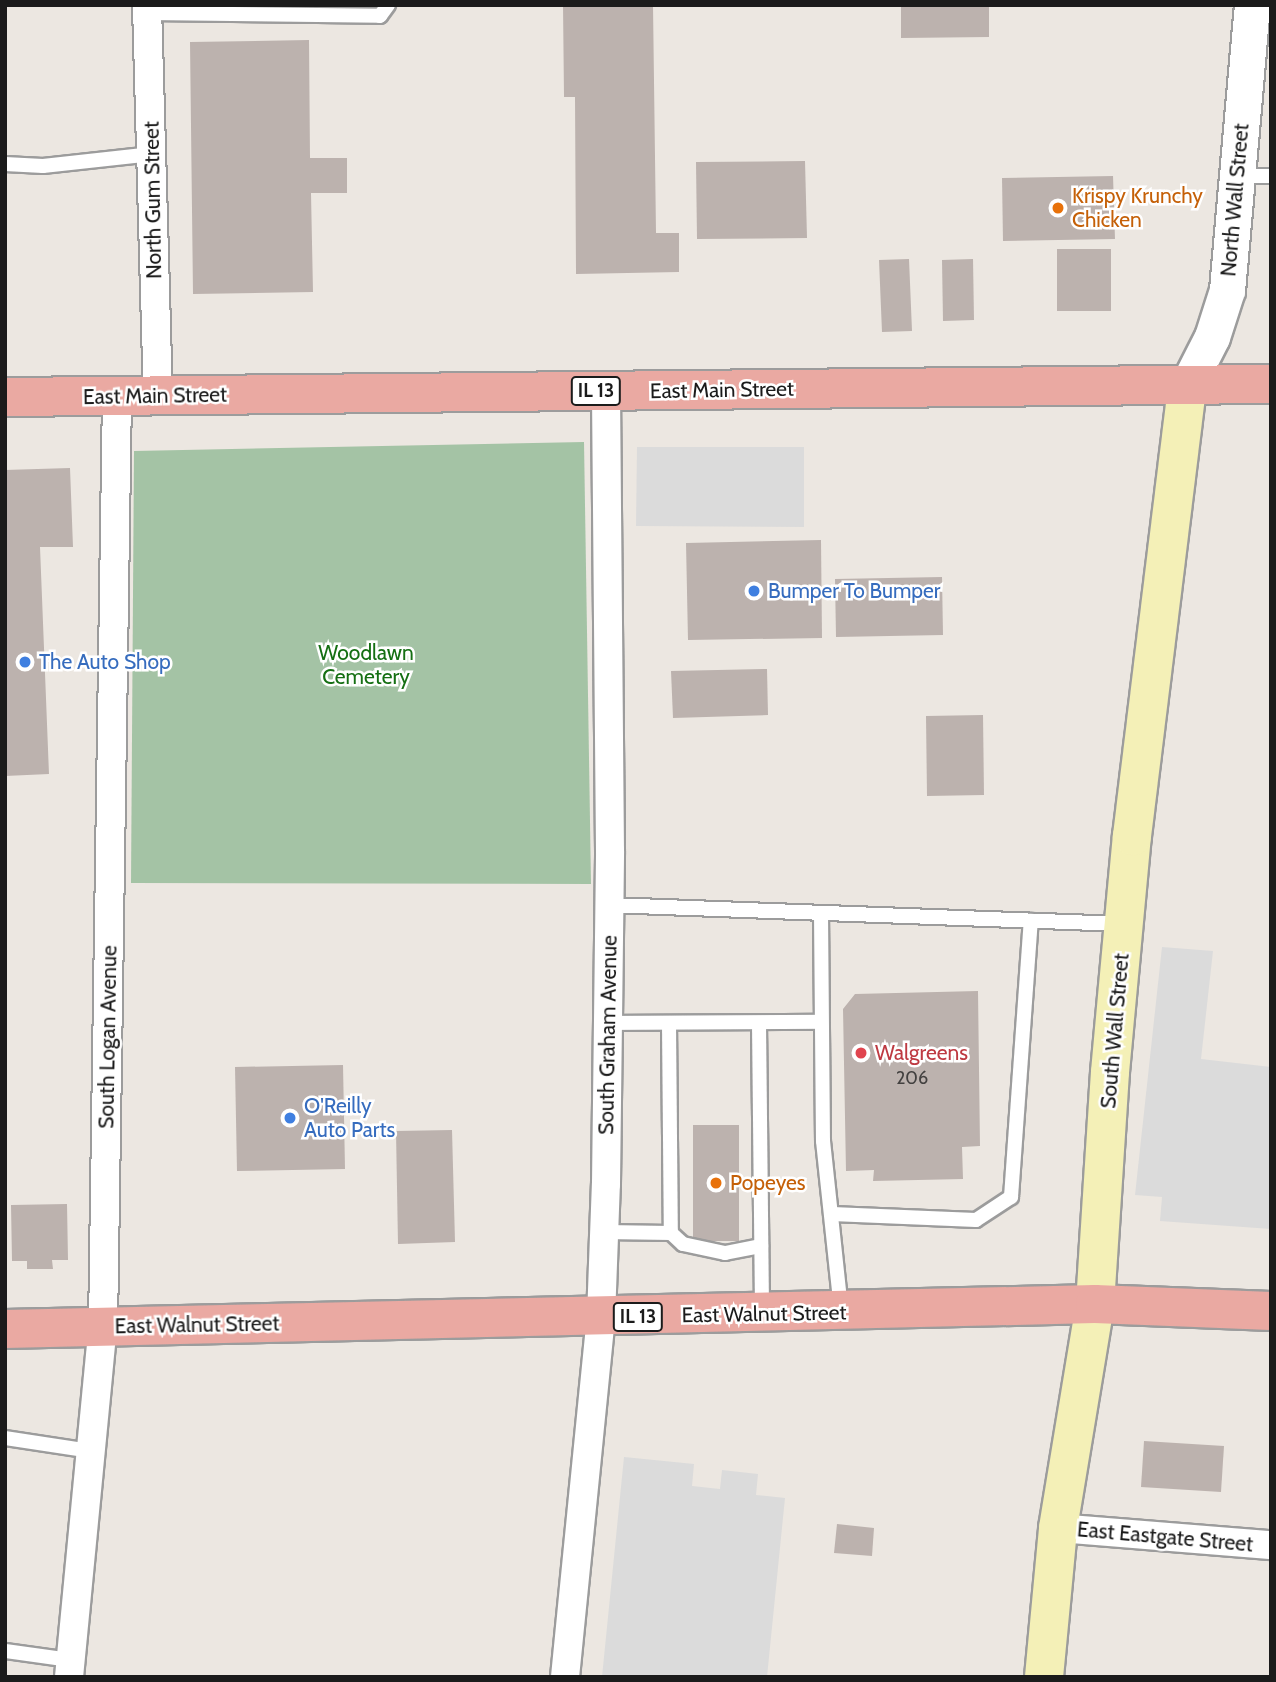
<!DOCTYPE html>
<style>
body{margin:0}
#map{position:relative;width:1276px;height:1682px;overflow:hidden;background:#ece7e1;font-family:Cabin,sans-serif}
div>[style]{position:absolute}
.cemetery>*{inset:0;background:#a4c3a5}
.parking>*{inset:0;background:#dbdbdb}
.building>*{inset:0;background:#bcb2ae}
.roads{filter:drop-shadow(2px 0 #9c9c9c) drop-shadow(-2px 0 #9c9c9c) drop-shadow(0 2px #9c9c9c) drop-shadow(0 -2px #9c9c9c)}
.service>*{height:14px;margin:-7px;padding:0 7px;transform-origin:7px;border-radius:7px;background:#fff}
.minor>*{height:28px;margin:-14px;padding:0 14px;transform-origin:14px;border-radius:14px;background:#fff}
.tertiary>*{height:35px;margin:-17.5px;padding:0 17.5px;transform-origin:17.5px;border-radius:17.5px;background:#fff}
.secondary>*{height:38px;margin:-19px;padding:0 19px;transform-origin:19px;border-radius:19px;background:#f4f0b7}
.trunk>*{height:38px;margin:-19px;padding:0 19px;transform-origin:19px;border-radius:19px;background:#eaa9a2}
.dots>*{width:19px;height:19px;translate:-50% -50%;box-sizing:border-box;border:4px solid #fff;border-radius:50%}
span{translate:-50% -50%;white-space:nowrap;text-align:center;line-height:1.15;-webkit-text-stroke:5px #fff;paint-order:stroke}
.number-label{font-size:18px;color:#434140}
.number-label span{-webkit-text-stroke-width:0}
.shield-label span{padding:2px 5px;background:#fff;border:2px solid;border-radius:5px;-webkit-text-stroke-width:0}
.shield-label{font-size:19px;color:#1b1b1b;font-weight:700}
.food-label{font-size:21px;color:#c56008}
.left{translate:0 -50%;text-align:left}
.street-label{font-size:21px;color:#1b1b1b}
.shop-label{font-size:21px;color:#366cbe}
.park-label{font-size:21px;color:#156f13}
.health-label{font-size:21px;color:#be3a42}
.frame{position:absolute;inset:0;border:7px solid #1b1b1b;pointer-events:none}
</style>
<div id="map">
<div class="cemetery">
<i style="clip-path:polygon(584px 442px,591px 884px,131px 883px,134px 451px)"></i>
</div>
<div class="parking">
<i style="clip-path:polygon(637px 447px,804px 447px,804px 527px,636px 526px)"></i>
<i style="clip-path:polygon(1162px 947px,1213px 951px,1201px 1059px,1271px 1067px,1271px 1229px,1160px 1221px,1162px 1197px,1135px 1195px)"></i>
<i style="clip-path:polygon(624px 1457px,694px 1464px,692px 1486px,720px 1489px,722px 1470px,758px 1474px,756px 1495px,785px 1498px,767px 1677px,602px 1677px)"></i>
</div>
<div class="building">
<i style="clip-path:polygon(563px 5px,653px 5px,656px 233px,679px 233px,679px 272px,576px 274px,575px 97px,564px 97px)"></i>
<i style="clip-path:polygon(901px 5px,989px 5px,989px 37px,901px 38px)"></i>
<i style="clip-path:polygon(309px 40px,310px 158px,347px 158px,347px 193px,311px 193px,313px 292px,193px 294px,190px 42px)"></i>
<i style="clip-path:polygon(805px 161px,807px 238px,697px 239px,696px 162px)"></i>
<i style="clip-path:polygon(1113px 176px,1115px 239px,1003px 241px,1002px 178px)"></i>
<i style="clip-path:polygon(1057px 249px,1111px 249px,1111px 311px,1057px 311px)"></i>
<i style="clip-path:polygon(909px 259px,912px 331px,882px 332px,879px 260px)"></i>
<i style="clip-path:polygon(973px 259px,974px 320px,943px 321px,942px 260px)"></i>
<i style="clip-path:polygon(70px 468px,73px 547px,40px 547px,49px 774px,5px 776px,5px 470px)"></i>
<i style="clip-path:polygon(821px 540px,822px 638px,688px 640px,686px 543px)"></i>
<i style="clip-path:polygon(942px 577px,943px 635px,836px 637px,835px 579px)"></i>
<i style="clip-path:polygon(767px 669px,768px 715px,673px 718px,671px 671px)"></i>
<i style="clip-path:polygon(983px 715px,984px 795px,927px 796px,926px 716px)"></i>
<i style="clip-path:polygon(978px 991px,980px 1146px,962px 1147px,963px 1179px,873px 1181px,874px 1170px,846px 1171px,843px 1009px,855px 994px)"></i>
<i style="clip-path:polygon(343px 1065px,345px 1169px,237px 1171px,235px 1067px)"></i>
<i style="clip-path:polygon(693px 1125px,739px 1125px,739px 1241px,693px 1241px)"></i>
<i style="clip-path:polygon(452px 1130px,455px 1242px,398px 1244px,396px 1131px)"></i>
<i style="clip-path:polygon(67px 1204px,68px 1260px,52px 1260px,53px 1269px,27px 1269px,27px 1261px,12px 1261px,11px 1205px)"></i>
<i style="clip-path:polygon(1144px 1441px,1224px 1446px,1221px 1492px,1141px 1487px)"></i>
<i style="clip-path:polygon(837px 1524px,874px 1528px,872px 1556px,834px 1553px)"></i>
</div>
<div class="roads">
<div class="service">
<i style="left:148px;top:13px;width:232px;rotate:0.7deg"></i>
<i style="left:380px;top:16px;width:14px;rotate:-54deg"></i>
<i style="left:5px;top:164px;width:38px;rotate:3deg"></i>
<i style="left:43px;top:166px;width:110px;rotate:-6.3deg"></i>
<i style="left:1237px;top:176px;width:34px"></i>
<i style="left:609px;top:905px;width:513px;rotate:2.12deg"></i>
<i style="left:821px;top:913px;width:228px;rotate:89.5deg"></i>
<i style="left:823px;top:1141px;width:170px;rotate:83.9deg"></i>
<i style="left:608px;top:1023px;width:212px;rotate:-0.3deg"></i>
<i style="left:669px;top:1023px;width:210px;rotate:89.5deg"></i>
<i style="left:759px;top:1023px;width:286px;rotate:89.4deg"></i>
<i style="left:832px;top:1214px;width:144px;rotate:2.4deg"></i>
<i style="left:976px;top:1220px;width:42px;rotate:-33.3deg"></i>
<i style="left:1011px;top:1197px;width:277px;rotate:-85.9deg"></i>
<i style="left:604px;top:1232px;width:67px;rotate:0.9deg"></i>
<i style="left:671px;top:1233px;width:16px;rotate:43deg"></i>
<i style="left:683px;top:1244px;width:43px;rotate:12.1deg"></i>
<i style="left:725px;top:1253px;width:37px;rotate:-11deg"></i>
<i style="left:5px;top:1438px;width:87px;rotate:8.6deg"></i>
<i style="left:5px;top:1651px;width:66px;rotate:7.9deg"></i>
</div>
<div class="minor">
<i style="left:147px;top:5px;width:391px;rotate:88.4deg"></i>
<i style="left:1058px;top:1528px;width:214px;rotate:4.6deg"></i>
<i style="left:69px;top:1677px;width:352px;rotate:-84.5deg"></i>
<i style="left:103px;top:1327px;width:931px;rotate:-89.14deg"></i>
<i style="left:565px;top:1677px;width:361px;rotate:-84.3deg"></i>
<i style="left:601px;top:1318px;width:134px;rotate:-87.9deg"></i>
<i style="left:606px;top:1184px;width:333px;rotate:-89.3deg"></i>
<i style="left:610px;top:851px;width:460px;rotate:-90.5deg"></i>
</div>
<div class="tertiary">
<i style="left:1187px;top:386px;width:55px;rotate:-63deg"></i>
<i style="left:1212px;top:337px;width:49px;rotate:-72.3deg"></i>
<i style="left:1227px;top:290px;width:286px;rotate:-85deg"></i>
</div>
<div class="secondary">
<i style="left:1044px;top:1677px;width:150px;rotate:-84.6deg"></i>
<i style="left:1058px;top:1528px;width:227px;rotate:-80.6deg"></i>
<i style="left:1095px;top:1304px;width:232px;rotate:-86.3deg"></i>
<i style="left:1110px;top:1072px;width:237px;rotate:-84.7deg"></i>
<i style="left:1132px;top:836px;width:453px;rotate:-83deg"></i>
</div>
<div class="trunk">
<i style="left:5px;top:397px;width:1266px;rotate:-0.59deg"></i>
<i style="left:5px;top:1329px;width:1090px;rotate:-1.31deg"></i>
<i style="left:1095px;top:1304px;width:176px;rotate:2.3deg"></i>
</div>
</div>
<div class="dots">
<i style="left:1058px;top:208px;background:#e8710a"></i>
<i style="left:754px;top:591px;background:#3f7fe0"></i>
<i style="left:25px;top:662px;background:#3f7fe0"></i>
<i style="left:861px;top:1053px;background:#e0444e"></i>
<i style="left:290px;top:1118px;background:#3f7fe0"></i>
<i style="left:716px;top:1183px;background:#e8710a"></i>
</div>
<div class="number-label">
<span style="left:912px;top:1078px">206</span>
</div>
<div class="shield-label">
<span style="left:596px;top:391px">IL 13</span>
<span style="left:638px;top:1317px">IL 13</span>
</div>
<div class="food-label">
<span class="left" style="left:1072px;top:208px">Krispy Krunchy<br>Chicken</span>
<span class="left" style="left:730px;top:1183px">Popeyes</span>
</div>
<div class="street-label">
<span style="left:153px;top:200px;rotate:-91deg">North Gum Street</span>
<span style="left:1235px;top:200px;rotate:-85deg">North Wall Street</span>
<span style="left:722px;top:390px;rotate:-1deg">East Main Street</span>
<span style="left:155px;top:396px;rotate:-1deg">East Main Street</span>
<span style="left:1115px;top:1031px;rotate:-85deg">South Wall Street</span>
<span style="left:608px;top:1035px;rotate:-89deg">South Graham Avenue</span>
<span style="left:108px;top:1037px;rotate:-89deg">South Logan Avenue</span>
<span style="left:764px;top:1314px;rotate:-1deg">East Walnut Street</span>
<span style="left:197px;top:1325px;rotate:-1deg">East Walnut Street</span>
<span style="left:1165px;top:1537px;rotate:5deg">East Eastgate Street</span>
</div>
<div class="shop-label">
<span class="left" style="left:768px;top:591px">Bumper To Bumper</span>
<span class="left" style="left:39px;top:662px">The Auto Shop</span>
<span class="left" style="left:304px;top:1118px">O'Reilly<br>Auto Parts</span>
</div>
<div class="park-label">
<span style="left:366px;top:665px">Woodlawn<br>Cemetery</span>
</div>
<div class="health-label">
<span class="left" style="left:875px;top:1053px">Walgreens</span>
</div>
<div class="frame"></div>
</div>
